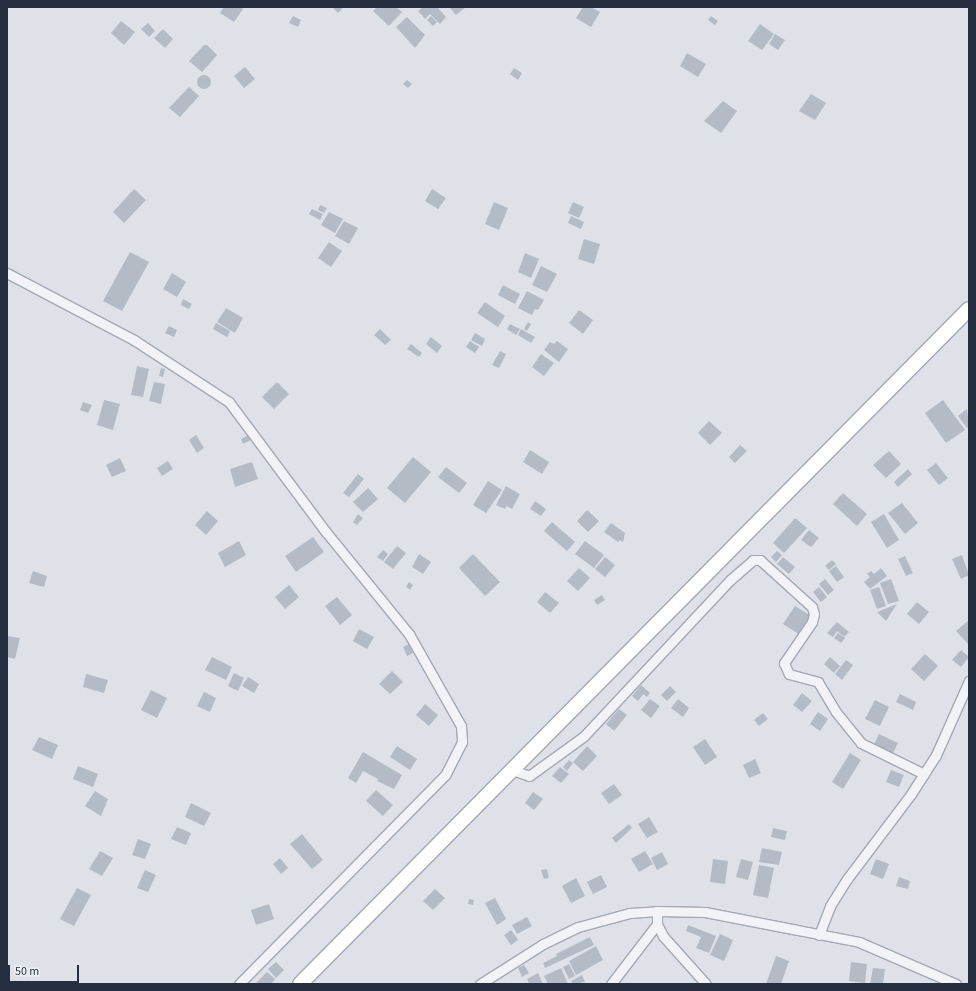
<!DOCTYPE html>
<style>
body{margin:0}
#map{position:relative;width:976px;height:991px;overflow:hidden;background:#dee2e8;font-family:"Source Sans 3",sans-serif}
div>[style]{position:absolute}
.building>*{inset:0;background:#b4bbc5}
.round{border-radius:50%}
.roads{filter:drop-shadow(1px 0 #a3a9b2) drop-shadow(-1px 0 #a3a9b2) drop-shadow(0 1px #a3a9b2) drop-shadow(0 -1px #a3a9b2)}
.minor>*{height:9px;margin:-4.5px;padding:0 4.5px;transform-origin:4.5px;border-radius:4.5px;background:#f1f3f6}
.primary>*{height:14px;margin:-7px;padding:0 7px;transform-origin:7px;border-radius:7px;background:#fff}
span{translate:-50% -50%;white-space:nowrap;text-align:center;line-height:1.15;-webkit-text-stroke:3px #edf1f6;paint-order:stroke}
.frame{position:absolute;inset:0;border:8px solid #262f40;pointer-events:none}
.scale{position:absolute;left:8px;top:965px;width:71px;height:18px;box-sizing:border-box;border:2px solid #262f40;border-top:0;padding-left:5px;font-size:12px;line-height:14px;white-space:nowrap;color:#262f40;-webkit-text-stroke:3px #edf1f6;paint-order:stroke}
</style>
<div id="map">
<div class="building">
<i style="clip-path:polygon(224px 7px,240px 7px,243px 9px,234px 22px,220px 13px)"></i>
<i style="clip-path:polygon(332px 7px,344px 7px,338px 13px)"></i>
<i style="clip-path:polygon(377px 7px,396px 7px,402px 12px,389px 26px,373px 11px)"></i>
<i style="clip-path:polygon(423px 7px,437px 7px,446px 17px,440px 24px,430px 14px,425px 19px,418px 11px)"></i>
<i style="clip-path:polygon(449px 7px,466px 7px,456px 15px)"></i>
<i style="clip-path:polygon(583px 7px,591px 7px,600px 12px,591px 27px,576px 18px)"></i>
<i style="clip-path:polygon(293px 16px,301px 20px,298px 27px,289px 23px)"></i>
<i style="clip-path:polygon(431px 16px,437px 22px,433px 26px,427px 20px)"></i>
<i style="clip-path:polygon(711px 16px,718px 21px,715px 25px,708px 20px)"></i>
<i style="clip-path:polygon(407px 17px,425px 35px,415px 48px,396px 27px)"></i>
<i style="clip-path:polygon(121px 21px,135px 32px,124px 45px,111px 33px)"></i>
<i style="clip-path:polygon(148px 23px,155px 31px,149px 37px,141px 29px)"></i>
<i style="clip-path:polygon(760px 24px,774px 34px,762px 50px,748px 41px)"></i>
<i style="clip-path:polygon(163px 29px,173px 39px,165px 48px,154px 38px)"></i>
<i style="clip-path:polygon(775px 34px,785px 40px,778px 50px,769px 44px)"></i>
<i style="clip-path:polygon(204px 45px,207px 45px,217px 55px,202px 72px,189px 61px)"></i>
<i style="clip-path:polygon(687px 53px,706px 64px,698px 77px,680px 66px)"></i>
<i style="clip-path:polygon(245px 67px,255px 79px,244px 88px,234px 76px)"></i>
<i style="clip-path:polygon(514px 68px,522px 73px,518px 80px,510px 74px)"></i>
<i class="round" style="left:197px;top:75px;width:14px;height:14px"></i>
<i style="clip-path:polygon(407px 80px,412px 84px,408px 88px,403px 84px)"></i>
<i style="clip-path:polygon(189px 87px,199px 96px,180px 117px,169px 108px)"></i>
<i style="clip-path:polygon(811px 94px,826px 103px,815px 120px,799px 111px)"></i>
<i style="clip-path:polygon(723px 101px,737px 111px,721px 133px,704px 121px)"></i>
<i style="clip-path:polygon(134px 189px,146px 200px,124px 223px,113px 212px)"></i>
<i style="clip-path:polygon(432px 189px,446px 198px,438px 209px,425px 201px)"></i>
<i style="clip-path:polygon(494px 202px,508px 208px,499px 230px,485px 224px)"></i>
<i style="clip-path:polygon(573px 202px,584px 207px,579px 218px,568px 213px)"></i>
<i style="clip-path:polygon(320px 205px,327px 208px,324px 213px,318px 210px)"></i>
<i style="clip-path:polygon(312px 209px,323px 214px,320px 220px,309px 214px)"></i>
<i style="clip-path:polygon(329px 212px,343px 219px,335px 233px,321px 225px)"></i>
<i style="clip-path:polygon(571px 216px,584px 222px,581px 229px,568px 223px)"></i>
<i style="clip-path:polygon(344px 221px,358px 228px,349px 244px,335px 236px)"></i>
<i style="clip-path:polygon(584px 239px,600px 244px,594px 264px,578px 259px)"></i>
<i style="clip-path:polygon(329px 242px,342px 251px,331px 267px,318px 258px)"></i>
<i style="clip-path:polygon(130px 252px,149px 262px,122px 311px,103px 301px)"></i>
<i style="clip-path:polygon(525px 253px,539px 259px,531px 278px,518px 272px)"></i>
<i style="clip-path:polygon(541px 266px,557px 274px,547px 292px,532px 285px)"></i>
<i style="clip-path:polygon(172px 273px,186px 282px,177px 297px,163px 289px)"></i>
<i style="clip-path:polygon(503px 285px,520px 294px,515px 304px,498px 295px)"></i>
<i style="clip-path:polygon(527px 291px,544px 300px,538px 310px,535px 309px,532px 315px,518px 308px)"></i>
<i style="clip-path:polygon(183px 299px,192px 304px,189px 309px,181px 305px)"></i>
<i style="clip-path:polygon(485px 302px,505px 316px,498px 327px,477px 313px)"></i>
<i style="clip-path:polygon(226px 308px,243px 318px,235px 333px,217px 322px)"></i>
<i style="clip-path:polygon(579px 310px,593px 320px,583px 334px,569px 323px)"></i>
<i style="clip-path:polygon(528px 322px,531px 324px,527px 331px,524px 329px)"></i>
<i style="clip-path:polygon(216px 323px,230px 331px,227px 337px,213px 329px)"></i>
<i style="clip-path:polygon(510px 324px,520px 329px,516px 335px,507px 329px)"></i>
<i style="clip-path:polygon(169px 326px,177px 330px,174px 337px,165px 333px)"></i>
<i style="clip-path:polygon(380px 329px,391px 340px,385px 345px,374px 335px)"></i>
<i style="clip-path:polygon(521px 329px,535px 337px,531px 343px,518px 335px)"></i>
<i style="clip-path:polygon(475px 333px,485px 339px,482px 346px,471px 340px)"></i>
<i style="clip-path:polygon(431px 337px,442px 346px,437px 353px,426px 344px)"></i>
<i style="clip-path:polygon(470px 341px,479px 347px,475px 353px,466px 347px)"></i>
<i style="clip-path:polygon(557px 341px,568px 349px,559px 362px,544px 350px,550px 342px,554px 344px)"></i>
<i style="clip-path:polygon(411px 344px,422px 353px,419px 357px,407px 349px)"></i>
<i style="clip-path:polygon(500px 351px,506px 354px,499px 368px,492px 365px)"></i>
<i style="clip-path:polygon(541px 354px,554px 363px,544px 376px,532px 367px)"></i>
<i style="clip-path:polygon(137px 366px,149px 369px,143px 397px,131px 395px)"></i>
<i style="clip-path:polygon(161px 368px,165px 369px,163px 377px,159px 376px)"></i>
<i style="clip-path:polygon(154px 382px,165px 384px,161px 404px,149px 401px)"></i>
<i style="clip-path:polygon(277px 382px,289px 394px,274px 409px,262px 397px)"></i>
<i style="clip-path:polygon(104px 400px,120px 404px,113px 430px,97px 425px)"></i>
<i style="clip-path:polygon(943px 400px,965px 430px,946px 443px,925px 413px)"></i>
<i style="clip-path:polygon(83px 402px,92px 405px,88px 413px,80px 410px)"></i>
<i style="clip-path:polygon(967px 409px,969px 426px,967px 428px,958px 416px)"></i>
<i style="clip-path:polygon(709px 421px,722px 433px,710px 445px,698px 433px)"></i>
<i style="clip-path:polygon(196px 435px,204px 448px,197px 453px,189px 440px)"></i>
<i style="clip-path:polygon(249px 435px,251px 440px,243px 444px,241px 439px)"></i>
<i style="clip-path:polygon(740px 445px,747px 451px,735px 463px,729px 457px)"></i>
<i style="clip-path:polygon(530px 450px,549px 462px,542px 474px,523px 462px)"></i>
<i style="clip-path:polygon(889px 451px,901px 464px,886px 478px,873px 465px)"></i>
<i style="clip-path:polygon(413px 457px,431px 472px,405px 503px,387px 488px)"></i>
<i style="clip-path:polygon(120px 458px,126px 471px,112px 477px,106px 465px)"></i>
<i style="clip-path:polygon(168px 461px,173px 469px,162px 476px,157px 468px)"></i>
<i style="clip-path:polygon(252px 462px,258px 479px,235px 487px,230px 469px)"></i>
<i style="clip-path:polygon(936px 463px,948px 478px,939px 485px,927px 470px)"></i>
<i style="clip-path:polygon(446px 467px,467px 483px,459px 493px,438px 477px)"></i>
<i style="clip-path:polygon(908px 469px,912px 474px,898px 487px,894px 482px)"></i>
<i style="clip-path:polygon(358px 474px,364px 479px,349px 497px,343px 493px)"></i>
<i style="clip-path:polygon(488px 481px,502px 490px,486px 513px,473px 505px)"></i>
<i style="clip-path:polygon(506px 486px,520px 494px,512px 509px,506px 506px,505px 509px,496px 505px)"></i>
<i style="clip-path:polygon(368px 488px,378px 499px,363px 512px,353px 502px)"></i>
<i style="clip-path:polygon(843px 493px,867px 514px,857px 526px,833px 504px)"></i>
<i style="clip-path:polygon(535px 501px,546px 509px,541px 516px,530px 509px)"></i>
<i style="clip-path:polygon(902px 503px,918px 523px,905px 534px,888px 513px)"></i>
<i style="clip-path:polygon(587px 510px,599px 521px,588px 532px,577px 521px)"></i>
<i style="clip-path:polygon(207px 511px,218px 521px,206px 535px,195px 525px)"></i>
<i style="clip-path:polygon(358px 514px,363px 518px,357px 525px,353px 522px)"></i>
<i style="clip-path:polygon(884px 514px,899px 540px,887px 548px,871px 522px)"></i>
<i style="clip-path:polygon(795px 518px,807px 528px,784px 553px,773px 543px)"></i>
<i style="clip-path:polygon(552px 522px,575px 542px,567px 551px,544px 531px)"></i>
<i style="clip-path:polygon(611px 523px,625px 533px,623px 542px,620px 540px,618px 542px,604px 532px)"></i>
<i style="clip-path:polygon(809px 530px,819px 538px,811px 547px,801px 540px)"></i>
<i style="clip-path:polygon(313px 537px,324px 552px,296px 572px,285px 556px)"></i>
<i style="clip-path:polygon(239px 541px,246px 555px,225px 567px,218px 553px)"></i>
<i style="clip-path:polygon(585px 541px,604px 555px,594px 568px,575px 554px)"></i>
<i style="clip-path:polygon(397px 546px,406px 553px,393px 569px,384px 562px)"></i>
<i style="clip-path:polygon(383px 550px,388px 554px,383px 561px,377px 557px)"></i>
<i style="clip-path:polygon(777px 551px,782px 555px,776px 562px,771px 557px)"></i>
<i style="clip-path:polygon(419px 554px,431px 562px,423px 574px,412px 567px)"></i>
<i style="clip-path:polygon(473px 554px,500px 582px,485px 596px,459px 568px)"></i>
<i style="clip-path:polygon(962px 555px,969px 575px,961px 579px,952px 559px)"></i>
<i style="clip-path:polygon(905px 556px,913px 573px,906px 576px,898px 559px)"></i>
<i style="clip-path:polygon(605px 557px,615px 565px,605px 577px,595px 569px)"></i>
<i style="clip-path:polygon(783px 557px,795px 567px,789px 574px,777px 564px)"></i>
<i style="clip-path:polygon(832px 560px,836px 564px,829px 570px,825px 566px)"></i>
<i style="clip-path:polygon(836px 566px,844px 577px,837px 582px,829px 571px)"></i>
<i style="clip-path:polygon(579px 568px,590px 578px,578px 591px,567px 581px)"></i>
<i style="clip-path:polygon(881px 568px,887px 576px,870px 589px,864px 582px,870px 577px,867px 574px,871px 571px,874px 574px)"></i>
<i style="clip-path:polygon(33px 571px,47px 576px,44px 587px,29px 583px)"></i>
<i style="clip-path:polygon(825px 579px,834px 590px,828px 595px,819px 584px)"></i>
<i style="clip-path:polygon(891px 579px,899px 601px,888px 604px,880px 583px)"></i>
<i style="clip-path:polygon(409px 582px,413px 585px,410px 590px,406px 587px)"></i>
<i style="clip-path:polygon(289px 585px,299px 597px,285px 609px,275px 597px)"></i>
<i style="clip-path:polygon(819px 587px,827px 597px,821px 602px,813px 592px)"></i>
<i style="clip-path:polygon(879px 587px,886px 606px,877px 609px,870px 590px)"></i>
<i style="clip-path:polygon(545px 592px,559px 603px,550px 613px,537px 602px)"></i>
<i style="clip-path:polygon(602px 595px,605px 600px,597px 605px,594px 600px)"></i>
<i style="clip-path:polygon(337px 597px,352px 615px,340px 625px,325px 606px)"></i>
<i style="clip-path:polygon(917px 602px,929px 612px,919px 624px,907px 614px)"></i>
<i style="clip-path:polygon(897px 604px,886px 621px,877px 612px)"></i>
<i style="clip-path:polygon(795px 606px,811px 616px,800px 635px,783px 624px)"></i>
<i style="clip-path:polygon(969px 620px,969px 645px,956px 631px)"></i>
<i style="clip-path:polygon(837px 622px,849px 632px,844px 637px,837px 631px,833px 637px,827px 633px)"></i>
<i style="clip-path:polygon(359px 629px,374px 637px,367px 649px,353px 641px)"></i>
<i style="clip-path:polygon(838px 633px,845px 638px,841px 643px,834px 638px)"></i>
<i style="clip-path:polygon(7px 636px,20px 638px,15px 659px,7px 657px)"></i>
<i style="clip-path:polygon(409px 644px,413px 653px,407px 656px,403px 647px)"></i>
<i style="clip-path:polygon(961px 650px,969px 657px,961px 667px,952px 660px)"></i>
<i style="clip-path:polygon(925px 654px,938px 666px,924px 681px,911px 669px)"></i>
<i style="clip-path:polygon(212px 657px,232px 667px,226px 680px,205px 670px)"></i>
<i style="clip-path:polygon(830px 657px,840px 666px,834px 673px,824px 664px)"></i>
<i style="clip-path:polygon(846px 660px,853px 665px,842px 680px,835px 674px)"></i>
<i style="clip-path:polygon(392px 671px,403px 682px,390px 694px,379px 684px)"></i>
<i style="clip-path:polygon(234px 673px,244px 678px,238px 691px,228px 686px)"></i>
<i style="clip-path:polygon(86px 674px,108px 680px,104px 693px,83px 687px)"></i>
<i style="clip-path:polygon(248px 677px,259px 684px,254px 693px,242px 686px)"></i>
<i style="clip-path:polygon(641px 685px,650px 693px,647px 697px,643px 694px,638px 701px,632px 696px)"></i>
<i style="clip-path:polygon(670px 686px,676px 692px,667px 701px,661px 695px)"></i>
<i style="clip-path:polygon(151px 690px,167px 698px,157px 718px,141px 710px)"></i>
<i style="clip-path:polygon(204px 692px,216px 698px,210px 712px,197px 706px)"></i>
<i style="clip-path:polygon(802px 693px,812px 701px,802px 712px,793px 705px)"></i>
<i style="clip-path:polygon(900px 694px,916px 702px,913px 710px,896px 702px)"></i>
<i style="clip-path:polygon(650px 699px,660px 706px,651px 718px,641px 710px)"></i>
<i style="clip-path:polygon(678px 699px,689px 708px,683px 717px,671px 708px)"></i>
<i style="clip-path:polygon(875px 700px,889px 707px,880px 726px,865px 719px)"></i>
<i style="clip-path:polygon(425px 704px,438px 715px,429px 726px,416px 715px)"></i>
<i style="clip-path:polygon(619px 709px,627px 715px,614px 731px,606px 724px)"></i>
<i style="clip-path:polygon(818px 712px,828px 719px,820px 731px,810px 724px)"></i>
<i style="clip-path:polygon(763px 713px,768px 719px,759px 726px,754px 720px)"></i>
<i style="clip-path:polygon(879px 734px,898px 743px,892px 755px,873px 746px)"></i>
<i style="clip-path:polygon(39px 737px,58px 745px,52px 759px,32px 750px)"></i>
<i style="clip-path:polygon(705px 739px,717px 757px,705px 765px,693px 747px)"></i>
<i style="clip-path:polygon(397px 746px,417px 759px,410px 770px,390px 757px)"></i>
<i style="clip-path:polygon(587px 746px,597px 756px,583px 771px,573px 762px)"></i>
<i style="clip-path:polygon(363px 752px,402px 775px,394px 789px,377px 781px,378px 779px,363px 771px,356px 783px,348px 778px)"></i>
<i style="clip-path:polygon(850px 753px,861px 760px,843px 789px,832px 782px)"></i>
<i style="clip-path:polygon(755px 759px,761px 773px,749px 778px,743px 765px)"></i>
<i style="clip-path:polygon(569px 760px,573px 763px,567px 771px,563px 767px)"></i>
<i style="clip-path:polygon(78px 766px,98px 774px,93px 787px,73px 779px)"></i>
<i style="clip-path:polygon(560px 767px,569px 774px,561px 783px,552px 776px)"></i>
<i style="clip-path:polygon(891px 770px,904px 775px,899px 787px,886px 782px)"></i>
<i style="clip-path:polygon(614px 784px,622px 795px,609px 804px,601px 793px)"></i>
<i style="clip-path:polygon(376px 790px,393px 805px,383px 816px,366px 801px)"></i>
<i style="clip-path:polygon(95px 791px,108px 799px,101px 816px,85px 806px)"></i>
<i style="clip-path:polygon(533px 792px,543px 799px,534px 810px,525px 803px)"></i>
<i style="clip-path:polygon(191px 803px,211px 813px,204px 826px,185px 817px)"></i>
<i style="clip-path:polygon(649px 817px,658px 832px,647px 838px,638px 824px)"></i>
<i style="clip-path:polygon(629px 824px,632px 828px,616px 843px,612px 838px)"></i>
<i style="clip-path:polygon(177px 827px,191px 833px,186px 845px,171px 839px)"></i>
<i style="clip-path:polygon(773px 828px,787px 831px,785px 840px,771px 837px)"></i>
<i style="clip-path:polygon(302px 834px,323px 860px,312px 869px,290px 844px)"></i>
<i style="clip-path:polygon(138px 839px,151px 844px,145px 859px,132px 855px)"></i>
<i style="clip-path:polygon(762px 848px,782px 852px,779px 865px,759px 862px)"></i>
<i style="clip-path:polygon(100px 851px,113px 858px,102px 876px,89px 869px)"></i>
<i style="clip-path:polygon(645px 851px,653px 864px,639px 872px,631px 859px)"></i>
<i style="clip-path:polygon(662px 852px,668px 864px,657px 870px,651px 858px)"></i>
<i style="clip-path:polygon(280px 858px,288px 868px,281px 874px,273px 864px)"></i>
<i style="clip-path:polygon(713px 859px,728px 861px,725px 884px,710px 882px)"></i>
<i style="clip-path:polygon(741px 859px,753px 862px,748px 880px,736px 877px)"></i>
<i style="clip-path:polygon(876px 859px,889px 864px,883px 879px,870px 874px)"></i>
<i style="clip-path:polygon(759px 865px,774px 868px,768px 898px,753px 895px)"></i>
<i style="clip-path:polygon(547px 869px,549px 878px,544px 879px,541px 870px)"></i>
<i style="clip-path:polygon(145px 870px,156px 875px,148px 892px,137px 888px)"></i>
<i style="clip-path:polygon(601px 875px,607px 887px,593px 894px,587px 882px)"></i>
<i style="clip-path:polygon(899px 877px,910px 881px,908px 889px,896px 886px)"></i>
<i style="clip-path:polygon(576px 878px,585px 896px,571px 903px,562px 886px)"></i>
<i style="clip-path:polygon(77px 888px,91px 895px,74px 926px,60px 919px)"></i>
<i style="clip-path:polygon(435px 889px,445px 898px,433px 910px,423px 901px)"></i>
<i style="clip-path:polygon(495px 898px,506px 919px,497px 925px,485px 903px)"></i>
<i style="clip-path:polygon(469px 899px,474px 900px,473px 905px,468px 904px)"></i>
<i style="clip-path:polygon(269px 904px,274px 919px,256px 925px,251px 910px)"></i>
<i style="clip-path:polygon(527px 917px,532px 926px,517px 934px,512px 925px)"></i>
<i style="clip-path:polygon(688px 925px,716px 936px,709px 953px,696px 948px,701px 937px,686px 931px)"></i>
<i style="clip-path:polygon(511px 930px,518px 940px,511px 945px,504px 935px)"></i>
<i style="clip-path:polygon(720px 934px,733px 940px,724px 961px,710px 955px)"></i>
<i style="clip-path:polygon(590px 937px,594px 945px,545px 968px,543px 963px,557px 956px,556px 954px)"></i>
<i style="clip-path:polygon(596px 946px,603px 960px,576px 975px,569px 961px)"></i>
<i style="clip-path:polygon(776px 956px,789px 961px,781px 984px,766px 984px)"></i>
<i style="clip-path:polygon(276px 962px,284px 970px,276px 978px,268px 969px)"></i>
<i style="clip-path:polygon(851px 962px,867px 964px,865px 983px,849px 981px)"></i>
<i style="clip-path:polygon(569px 964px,575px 976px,569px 979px,563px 967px)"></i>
<i style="clip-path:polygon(524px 965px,529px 973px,522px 977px,518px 968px)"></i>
<i style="clip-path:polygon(561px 968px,568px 984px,548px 984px,544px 976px)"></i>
<i style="clip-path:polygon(873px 968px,885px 969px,883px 984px,870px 984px)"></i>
<i style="clip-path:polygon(267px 972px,275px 979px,271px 984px,255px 984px)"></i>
<i style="clip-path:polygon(538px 973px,543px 984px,529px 984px,527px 979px)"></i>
<i style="clip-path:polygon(582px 975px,585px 982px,573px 984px,571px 981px)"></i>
</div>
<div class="roads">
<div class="minor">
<i style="left:7px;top:273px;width:144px;rotate:27.8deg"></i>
<i style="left:134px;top:340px;width:113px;rotate:33.1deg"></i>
<i style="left:229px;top:402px;width:162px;rotate:53.3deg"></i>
<i style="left:326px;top:532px;width:132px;rotate:50.9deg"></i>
<i style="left:409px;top:634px;width:106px;rotate:60.5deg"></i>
<i style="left:461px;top:726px;width:16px;rotate:86deg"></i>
<i style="left:462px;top:742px;width:37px;rotate:117deg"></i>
<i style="left:445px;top:775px;width:293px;rotate:134.6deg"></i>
<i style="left:512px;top:770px;width:18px;rotate:19deg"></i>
<i style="left:529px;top:776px;width:68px;rotate:-36deg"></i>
<i style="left:584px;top:736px;width:214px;rotate:-46.9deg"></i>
<i style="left:730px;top:580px;width:30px;rotate:-41deg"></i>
<i style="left:753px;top:560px;width:7px"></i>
<i style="left:760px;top:560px;width:70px;rotate:42.1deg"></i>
<i style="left:812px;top:607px;width:7px;rotate:74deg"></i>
<i style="left:814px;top:614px;width:8px;rotate:104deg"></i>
<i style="left:812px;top:622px;width:50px;rotate:124.3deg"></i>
<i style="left:784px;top:663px;width:12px;rotate:66deg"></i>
<i style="left:789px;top:674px;width:30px;rotate:15deg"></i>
<i style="left:818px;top:682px;width:35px;rotate:59deg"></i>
<i style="left:836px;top:712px;width:40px;rotate:51deg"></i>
<i style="left:861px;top:743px;width:70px;rotate:26.2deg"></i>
<i style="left:657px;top:911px;width:13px;rotate:90deg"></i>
<i style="left:657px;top:924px;width:13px;rotate:63deg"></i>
<i style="left:663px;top:936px;width:64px;rotate:48.1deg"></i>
<i style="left:819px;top:935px;width:31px;rotate:-69deg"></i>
<i style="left:830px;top:906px;width:32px;rotate:-58deg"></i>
<i style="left:847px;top:879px;width:106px;rotate:-53deg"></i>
<i style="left:911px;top:794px;width:46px;rotate:-57.3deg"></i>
<i style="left:936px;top:755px;width:81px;rotate:-66deg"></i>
<i style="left:480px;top:984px;width:75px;rotate:-32.4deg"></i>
<i style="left:543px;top:944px;width:39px;rotate:-26deg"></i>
<i style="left:578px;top:927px;width:54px;rotate:-15.1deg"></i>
<i style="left:630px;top:913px;width:27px;rotate:-4deg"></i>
<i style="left:657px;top:911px;width:48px;rotate:1.2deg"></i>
<i style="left:705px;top:912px;width:157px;rotate:11deg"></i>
<i style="left:859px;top:942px;width:106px;rotate:23.4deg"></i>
<i style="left:611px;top:984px;width:76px;rotate:-52.5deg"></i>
</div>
<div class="primary">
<i style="left:300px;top:984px;width:950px;rotate:-45.26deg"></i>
</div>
</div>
<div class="frame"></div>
<div class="scale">50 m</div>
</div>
